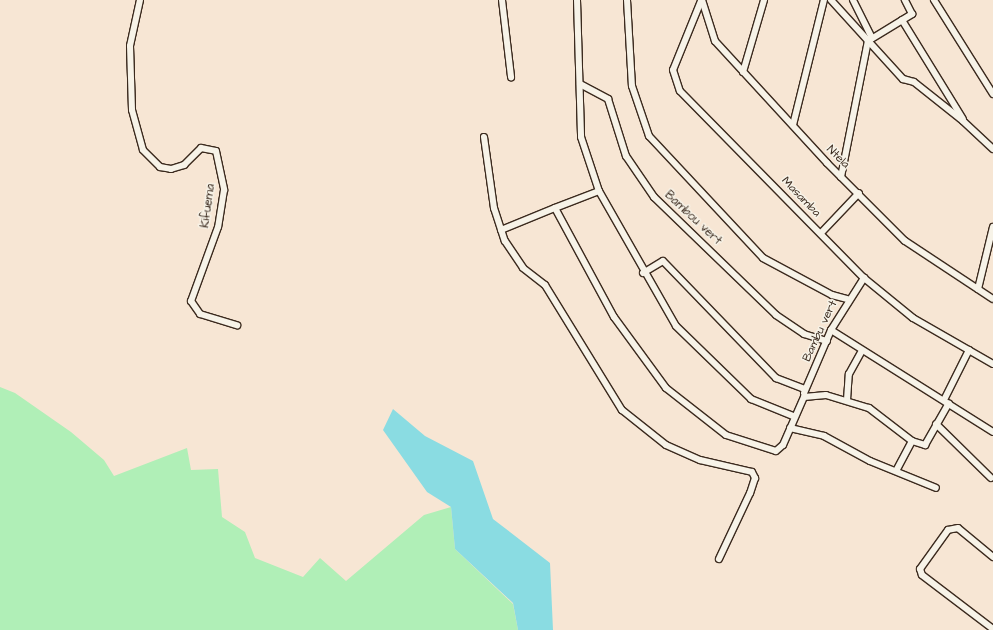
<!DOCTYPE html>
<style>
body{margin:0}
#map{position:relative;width:993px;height:630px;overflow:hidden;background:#f7e6d4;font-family:"Architects Daughter",sans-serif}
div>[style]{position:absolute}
.green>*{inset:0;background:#b0efb7}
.water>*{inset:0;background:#8adce2}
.roads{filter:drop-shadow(1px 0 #3b2a1e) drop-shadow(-1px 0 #3b2a1e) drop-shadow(0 1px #3b2a1e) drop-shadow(0 -1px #3b2a1e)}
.minor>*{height:6px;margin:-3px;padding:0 3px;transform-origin:3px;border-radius:3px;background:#f7f3e8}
span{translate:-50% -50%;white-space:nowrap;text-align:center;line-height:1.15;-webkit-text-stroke:3px #f7f3e8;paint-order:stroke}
.street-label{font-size:12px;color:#3b2a1e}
</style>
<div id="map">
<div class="green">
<i style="clip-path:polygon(0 387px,15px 393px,71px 432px,104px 460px,114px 476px,187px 448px,191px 470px,218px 469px,222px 517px,245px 532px,255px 558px,303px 577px,320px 558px,346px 581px,424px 515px,451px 507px,455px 549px,513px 604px,518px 630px,0 630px)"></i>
</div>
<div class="water">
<i style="clip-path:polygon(393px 409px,425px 436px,473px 461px,493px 519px,550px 563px,553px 630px,518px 630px,513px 603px,455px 549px,451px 507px,427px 492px,383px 430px)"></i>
</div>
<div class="roads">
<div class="minor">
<i style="left:140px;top:0;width:47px;rotate:102.3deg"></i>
<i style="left:130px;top:46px;width:64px;rotate:88.2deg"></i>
<i style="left:132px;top:110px;width:41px;rotate:74.6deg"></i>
<i style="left:143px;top:150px;width:24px;rotate:45deg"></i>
<i style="left:160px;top:167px;width:11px;rotate:10deg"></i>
<i style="left:171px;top:169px;width:14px;rotate:-17deg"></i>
<i style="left:184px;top:165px;width:24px;rotate:-45deg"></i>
<i style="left:201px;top:148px;width:15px;rotate:11deg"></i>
<i style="left:216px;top:151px;width:40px;rotate:78deg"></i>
<i style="left:224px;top:190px;width:37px;rotate:99deg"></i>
<i style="left:218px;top:227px;width:79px;rotate:110deg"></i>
<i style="left:191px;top:301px;width:16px;rotate:55deg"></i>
<i style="left:200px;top:314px;width:39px;rotate:17deg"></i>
<i style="left:502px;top:0;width:78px;rotate:83.3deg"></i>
<i style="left:577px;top:0;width:137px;rotate:88.3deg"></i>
<i style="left:581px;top:137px;width:57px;rotate:71.6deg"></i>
<i style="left:599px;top:191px;width:155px;rotate:60.3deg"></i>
<i style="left:676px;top:326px;width:105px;rotate:44.2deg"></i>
<i style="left:751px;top:399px;width:45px;rotate:22deg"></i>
<i style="left:627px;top:0;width:86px;rotate:86.7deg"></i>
<i style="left:632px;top:86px;width:53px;rotate:71.2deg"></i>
<i style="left:649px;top:136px;width:167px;rotate:46.9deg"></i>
<i style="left:763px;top:258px;width:78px;rotate:28.2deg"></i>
<i style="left:832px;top:295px;width:16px;rotate:15deg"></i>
<i style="left:702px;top:0;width:43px;rotate:72.4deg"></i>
<i style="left:715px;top:41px;width:166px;rotate:47.4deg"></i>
<i style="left:827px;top:163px;width:110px;rotate:45deg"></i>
<i style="left:905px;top:241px;width:105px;rotate:33.4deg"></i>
<i style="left:831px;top:0;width:107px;rotate:47.7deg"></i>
<i style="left:903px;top:79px;width:11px;rotate:15deg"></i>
<i style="left:914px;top:82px;width:63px;rotate:38.5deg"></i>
<i style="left:963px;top:121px;width:41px;rotate:43deg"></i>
<i style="left:853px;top:0;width:42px;rotate:63.4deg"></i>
<i style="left:934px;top:0;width:111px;rotate:57.9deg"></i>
<i style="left:701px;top:1px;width:74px;rotate:112.1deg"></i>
<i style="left:673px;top:70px;width:22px;rotate:72deg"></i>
<i style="left:680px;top:91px;width:262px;rotate:45.5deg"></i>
<i style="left:864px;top:278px;width:63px;rotate:39.2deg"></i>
<i style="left:913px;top:318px;width:92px;rotate:29.9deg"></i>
<i style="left:902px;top:20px;width:116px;rotate:58.4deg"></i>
<i style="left:743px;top:72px;width:75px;rotate:-73.7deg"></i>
<i style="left:580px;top:84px;width:32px;rotate:28deg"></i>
<i style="left:608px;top:99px;width:60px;rotate:72.5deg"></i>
<i style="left:626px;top:156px;width:50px;rotate:55.7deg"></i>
<i style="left:654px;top:197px;width:170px;rotate:44deg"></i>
<i style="left:776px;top:315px;width:34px;rotate:34deg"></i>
<i style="left:804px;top:334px;width:24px;rotate:17deg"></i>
<i style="left:793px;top:125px;width:129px;rotate:-76.1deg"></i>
<i style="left:484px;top:137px;width:72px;rotate:82deg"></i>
<i style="left:494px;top:208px;width:35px;rotate:72deg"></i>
<i style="left:505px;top:241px;width:32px;rotate:56deg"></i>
<i style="left:523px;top:268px;width:28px;rotate:38deg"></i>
<i style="left:545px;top:285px;width:147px;rotate:58.4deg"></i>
<i style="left:622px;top:410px;width:56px;rotate:38.5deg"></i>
<i style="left:666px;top:445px;width:37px;rotate:24deg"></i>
<i style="left:700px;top:460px;width:53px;rotate:13deg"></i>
<i style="left:752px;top:472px;width:7px;rotate:63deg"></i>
<i style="left:755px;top:478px;width:16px;rotate:108deg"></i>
<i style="left:750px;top:493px;width:73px;rotate:115.2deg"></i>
<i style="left:841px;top:177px;width:139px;rotate:-78.8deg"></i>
<i style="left:868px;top:41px;width:52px;rotate:-31.5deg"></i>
<i style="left:912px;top:14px;width:16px;rotate:-117deg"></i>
<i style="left:599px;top:191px;width:47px;rotate:158.9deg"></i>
<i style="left:555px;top:208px;width:124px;rotate:61.6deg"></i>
<i style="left:614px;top:317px;width:88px;rotate:53.8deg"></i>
<i style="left:666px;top:388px;width:76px;rotate:38.1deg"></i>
<i style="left:726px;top:435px;width:52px;rotate:17.7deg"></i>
<i style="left:776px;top:451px;width:9px;rotate:-41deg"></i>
<i style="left:783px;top:445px;width:52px;rotate:-66.4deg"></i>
<i style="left:804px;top:397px;width:22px;rotate:-5deg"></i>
<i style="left:826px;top:395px;width:45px;rotate:16.8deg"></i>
<i style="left:869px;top:408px;width:54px;rotate:37.5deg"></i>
<i style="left:912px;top:441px;width:34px;rotate:118deg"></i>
<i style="left:501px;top:230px;width:58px;rotate:-22.2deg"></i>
<i style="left:821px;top:233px;width:55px;rotate:-46.5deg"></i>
<i style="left:643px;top:273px;width:23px;rotate:-31deg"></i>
<i style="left:663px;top:261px;width:163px;rotate:46deg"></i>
<i style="left:776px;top:378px;width:31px;rotate:21deg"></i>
<i style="left:978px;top:289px;width:64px;rotate:-76.4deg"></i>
<i style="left:831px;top:330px;width:191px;rotate:32.2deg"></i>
<i style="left:804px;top:393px;width:69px;rotate:-66.8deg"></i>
<i style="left:831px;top:330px;width:62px;rotate:-57.6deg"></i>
<i style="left:847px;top:400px;width:26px;rotate:-86deg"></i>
<i style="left:849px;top:374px;width:26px;rotate:-61deg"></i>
<i style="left:944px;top:400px;width:56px;rotate:-63.4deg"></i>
<i style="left:936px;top:424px;width:77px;rotate:44.5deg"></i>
<i style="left:790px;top:428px;width:35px;rotate:13deg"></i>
<i style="left:824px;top:436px;width:52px;rotate:28.5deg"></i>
<i style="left:870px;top:461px;width:71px;rotate:22.2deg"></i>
<i style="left:912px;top:441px;width:14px;rotate:17deg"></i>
<i style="left:925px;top:445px;width:48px;rotate:-60.3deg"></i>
<i style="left:993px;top:557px;width:45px;rotate:-140.4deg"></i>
<i style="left:958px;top:528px;width:10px;rotate:169deg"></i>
<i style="left:948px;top:530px;width:48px;rotate:125.7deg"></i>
<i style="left:920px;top:569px;width:6px;rotate:72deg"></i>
<i style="left:922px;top:575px;width:89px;rotate:37.3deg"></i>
</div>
</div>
<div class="street-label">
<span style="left:838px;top:157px;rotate:45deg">Ntela</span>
<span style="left:801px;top:197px;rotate:46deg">Masamba</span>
<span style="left:208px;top:206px;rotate:-82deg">Kifuema</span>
<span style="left:693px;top:218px;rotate:43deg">Bambou vert</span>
<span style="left:820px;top:331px;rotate:-65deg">Bambu vert</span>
</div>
</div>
